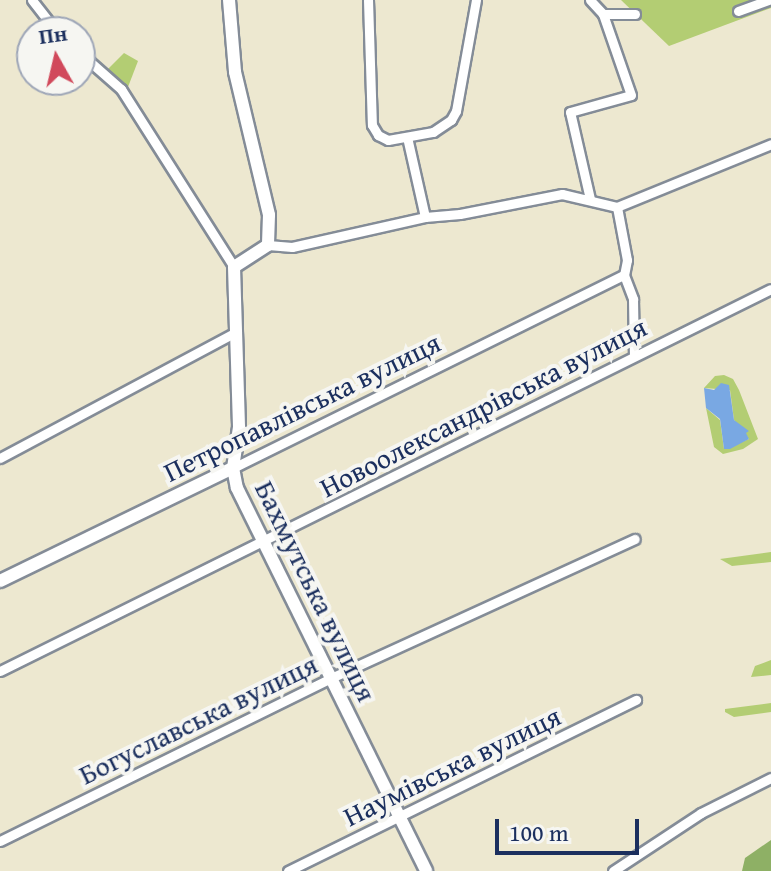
<!DOCTYPE html>
<meta charset="utf-8">
<style>
body{margin:0}
#map{position:relative;width:771px;height:871px;overflow:hidden;background:#ede8d0;font-family:"Gentium Book Plus",serif}
div>[style]{position:absolute}
.green>*{inset:0;background:#b3cd73}
.forest>*{inset:0;background:#8eb065}
.water>*{inset:0;background:#79a8e3}
.roads{filter:drop-shadow(2px 0 #848c97) drop-shadow(-2px 0 #848c97) drop-shadow(0 2px #848c97) drop-shadow(0 -2px #848c97)}
.minor>*{height:9px;margin:-4.5px;padding:0 4.5px;transform-origin:4.5px;border-radius:4.5px;background:#fff}
.tertiary>*{height:12px;margin:-6px;padding:0 6px;transform-origin:6px;border-radius:6px;background:#fff}
span{translate:-50% -50%;white-space:nowrap;text-align:center;line-height:1.15;-webkit-text-stroke:8px #f6f6f2;paint-order:stroke}
.street-label{font-size:28px;color:#1b2f5e}
.north{position:absolute;left:16px;top:16px;width:80px;height:80px;box-sizing:border-box;background:#f6f6f2;border:2px solid #9ea6b7;border-radius:50%;rotate:352deg;font-size:22px;font-weight:700;line-height:32px;text-align:center;color:#1b2f5e}
.north::after{content:'';display:block;margin:auto;width:28px;height:36px;background:#d1495b;clip-path:polygon(50% 0,100% 100%,50% 72%,0 100%)}
.scale{position:absolute;left:495px;top:819px;width:144px;height:36px;box-sizing:border-box;border:4px solid #1b2f5e;border-top:0;padding-left:10px;font-size:24px;line-height:28px;white-space:nowrap;color:#1b2f5e;-webkit-text-stroke:6px #f6f6f2;paint-order:stroke}
</style>
<div id="map">
<div class="green">
<i style="clip-path:polygon(621px 0,771px 0,771px 8px,669px 46px)"></i>
<i style="clip-path:polygon(124px 53px,138px 61px,128px 87px,106px 71px)"></i>
<i style="clip-path:polygon(724px 375px,733px 379px,739px 390px,758px 439px,743px 449px,723px 454px,714px 447px,706px 408px,720px 420px,724px 449px,749px 439px,734px 420px,730px 390px,704px 388px,715px 376px)"></i>
<i style="clip-path:polygon(771px 552px,771px 562px,732px 566px,720px 559px)"></i>
<i style="clip-path:polygon(771px 660px,771px 675px,751px 677px,755px 666px)"></i>
<i style="clip-path:polygon(771px 703px,771px 712px,734px 717px,725px 712px,725px 709px)"></i>
</div>
<div class="forest">
<i style="clip-path:polygon(771px 840px,771px 871px,742px 871px,745px 858px)"></i>
</div>
<div class="water">
<i style="clip-path:polygon(721px 383px,729px 385px,734px 420px,749px 431px,746px 433px,749px 439px,730px 449px,724px 449px,720px 419px,706px 408px,704px 388px,714px 390px)"></i>
</div>
<div class="roads">
<div class="minor">
<i style="left:32px;top:0;width:41px;rotate:52deg"></i>
<i style="left:368px;top:0;width:125px;rotate:88.2deg"></i>
<i style="left:372px;top:125px;width:12px;rotate:59deg"></i>
<i style="left:378px;top:135px;width:11px;rotate:27deg"></i>
<i style="left:388px;top:140px;width:46px;rotate:-10.1deg"></i>
<i style="left:433px;top:132px;width:22px;rotate:-34deg"></i>
<i style="left:451px;top:120px;width:10px;rotate:-61deg"></i>
<i style="left:456px;top:111px;width:113px;rotate:-79.8deg"></i>
<i style="left:590px;top:0;width:19px;rotate:47deg"></i>
<i style="left:603px;top:14px;width:32px"></i>
<i style="left:738px;top:11px;width:33px;rotate:-20deg"></i>
<i style="left:80px;top:53px;width:55px;rotate:41.3deg"></i>
<i style="left:121px;top:89px;width:211px;rotate:57.6deg"></i>
<i style="left:407px;top:137px;width:82px;rotate:77.3deg"></i>
<i style="left:590px;top:199px;width:89px;rotate:-102.9deg"></i>
<i style="left:570px;top:112px;width:63px;rotate:-15.6deg"></i>
<i style="left:631px;top:95px;width:86px;rotate:-109.1deg"></i>
<i style="left:617px;top:207px;width:54px;rotate:79.3deg"></i>
<i style="left:627px;top:260px;width:15px;rotate:101deg"></i>
<i style="left:624px;top:275px;width:26px;rotate:69deg"></i>
<i style="left:633px;top:299px;width:57px;rotate:89deg"></i>
<i style="left:268px;top:245px;width:24px;rotate:5deg"></i>
<i style="left:292px;top:247px;width:136px;rotate:-12.7deg"></i>
<i style="left:425px;top:217px;width:35px;rotate:-5deg"></i>
<i style="left:460px;top:214px;width:104px;rotate:-11.1deg"></i>
<i style="left:562px;top:194px;width:57px;rotate:13.3deg"></i>
<i style="left:617px;top:207px;width:166px;rotate:-22.2deg"></i>
<i style="left:0;top:458px;width:268px;rotate:-28.1deg"></i>
<i style="left:233px;top:468px;width:436px;rotate:-26.3deg"></i>
<i style="left:0;top:671px;width:860px;rotate:-26.36deg"></i>
<i style="left:0;top:841px;width:369px;rotate:-26.2deg"></i>
<i style="left:331px;top:678px;width:334px;rotate:-24.6deg"></i>
<i style="left:288px;top:871px;width:388px;rotate:-26.2deg"></i>
<i style="left:613px;top:871px;width:105px;rotate:-33.4deg"></i>
<i style="left:701px;top:813px;width:78px;rotate:-26.6deg"></i>
</div>
<div class="tertiary">
<i style="left:229px;top:0;width:72px;rotate:85.2deg"></i>
<i style="left:235px;top:72px;width:147px;rotate:76.6deg"></i>
<i style="left:269px;top:215px;width:30px;rotate:92deg"></i>
<i style="left:268px;top:245px;width:40px;rotate:147.1deg"></i>
<i style="left:234px;top:267px;width:160px;rotate:88.2deg"></i>
<i style="left:239px;top:427px;width:41px;rotate:98.3deg"></i>
<i style="left:233px;top:468px;width:20px;rotate:79deg"></i>
<i style="left:237px;top:488px;width:427px;rotate:63.7deg"></i>
<i style="left:0;top:581px;width:259px;rotate:-25.9deg"></i>
</div>
</div>
<div class="street-label">
<span style="left:302px;top:407px;rotate:-26deg">Петропавлівська вулиця</span>
<span style="left:483px;top:407px;rotate:-27deg">Новоолександрівська вулиця</span>
<span style="left:316px;top:591px;rotate:64deg">Бахмутська вулиця</span>
<span style="left:198px;top:719px;rotate:-26deg">Богуславська вулиця</span>
<span style="left:452px;top:766px;rotate:-26deg">Наумівська вулиця</span>
</div>
<div class="north">Пн</div>
<div class="scale">100 m</div>
</div>
